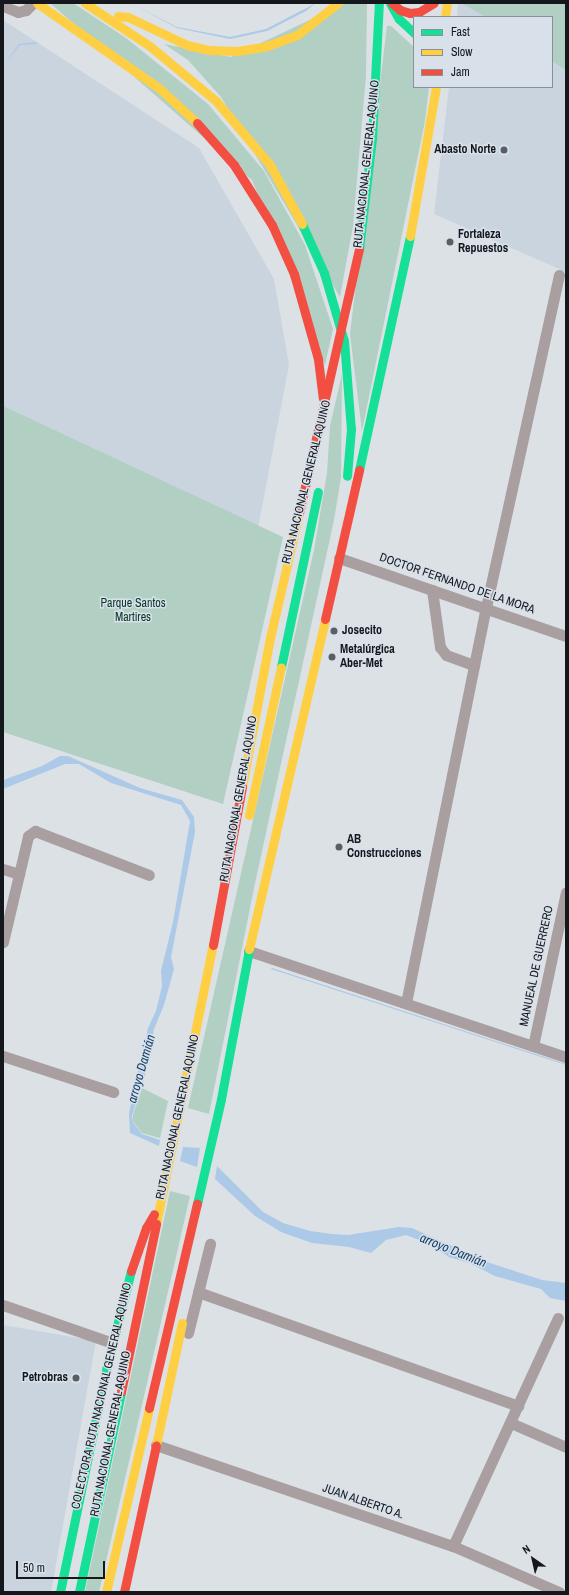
<!DOCTYPE html>
<meta charset="utf-8">
<style>
body{margin:0}
#map{position:relative;width:569px;height:1595px;overflow:hidden;background:#dce1e6;font-family:"Archivo Narrow",sans-serif}
div>[style]{position:absolute}
.built>*{inset:0;background:#cad4df}
.green>*{inset:0;background:#b2cfc3}
.water>*{inset:0;background:#acc9e7}
.street>*{height:11px;margin:-5.5px;padding:0 5.5px;transform-origin:5.5px;border-radius:5.5px;background:#a99fa0}
.fast>*{height:9px;margin:-4.5px;padding:0 4.5px;transform-origin:4.5px;border-radius:4.5px;background:#16e098}
.slow>*{height:9px;margin:-4.5px;padding:0 4.5px;transform-origin:4.5px;border-radius:4.5px;background:#ffcf43}
.jam>*{height:9px;margin:-4.5px;padding:0 4.5px;transform-origin:4.5px;border-radius:4.5px;background:#f24e42}
.dots>*{width:11px;height:11px;translate:-50% -50%;box-sizing:border-box;border:2px solid #d8e0ea;border-radius:50%}
span{translate:-50% -50%;white-space:nowrap;text-align:center;line-height:1.15;-webkit-text-stroke:3px #d8e0ea;paint-order:stroke}
.poi-label{font-size:12px;color:#14171b;font-weight:700}
.right{translate:-100% -50%;text-align:right}
.left{translate:0 -50%;text-align:left}
.street-label{font-size:12px;color:#14171b}
.park-label{font-size:12px;color:#063724}
.water-label{font-size:13px;color:#133f65;font-style:italic}
.frame{position:absolute;inset:0;border:4px solid #14171b;pointer-events:none}
.legend{position:absolute;left:413px;top:16px;width:140px;height:72px;box-sizing:border-box;background:#d8e0ea;border:1px solid #8a9097;margin:0;padding:5px 7px;list-style:none;font-size:12px;color:#14171b}
.legend li{display:flex;align-items:center;gap:8px;height:20px}
.legend b{width:20px;border:1px solid #8a9097}
.north{position:absolute;left:513px;top:1539px;width:40px;height:40px;-webkit-text-stroke:3px #d8e0ea;paint-order:stroke;rotate:326deg;font-size:11px;font-weight:700;line-height:16px;text-align:center;color:#14171b}
.north::after{content:'';display:block;margin:auto;width:14px;height:18px;background:#14171b;clip-path:polygon(50% 0,100% 100%,50% 72%,0 100%)}
.scale{position:absolute;left:16px;top:1561px;width:89px;height:18px;box-sizing:border-box;border:2px solid #14171b;border-top:0;padding-left:5px;font-size:12px;line-height:14px;white-space:nowrap;color:#14171b;-webkit-text-stroke:3px #d8e0ea;paint-order:stroke}
</style>
<div id="map">
<div class="built">
<i style="clip-path:polygon(458px 3px,566px 3px,566px 272px,434px 214px,449px 87px,552px 87px,552px 17px,457px 17px)"></i>
<i style="clip-path:polygon(3px 20px,199px 148px,274px 279px,289px 365px,258px 528px,3px 412px)"></i>
<i style="clip-path:polygon(3px 1325px,96px 1341px,51px 1592px,3px 1592px)"></i>
</div>
<div class="green">
<i style="clip-path:polygon(50px 3px,73px 3px,126px 38px,208px 104px,264px 171px,305px 245px,333px 329px,325px 365px,252px 180px)"></i>
<i style="clip-path:polygon(346px 3px,367px 3px,366px 76px,353px 226px,340px 297px,221px 97px,188px 60px,164px 44px,231px 57px)"></i>
<i style="clip-path:polygon(461px 3px,566px 3px,566px 70px,552px 61px,552px 17px,486px 17px)"></i>
<i style="clip-path:polygon(387px 26px,391px 26px,414px 47px,414px 87px,429px 87px,425px 121px,362px 431px,350px 334px)"></i>
<i style="clip-path:polygon(342px 374px,341px 477px,334px 520px,254px 888px,209px 1114px,188px 1108px,314px 550px,327px 473px,330px 426px)"></i>
<i style="clip-path:polygon(3px 406px,283px 537px,223px 804px,3px 732px)"></i>
<i style="clip-path:polygon(142px 1088px,168px 1101px,160px 1138px,142px 1133px,133px 1121px,133px 1115px)"></i>
<i style="clip-path:polygon(170px 1191px,190px 1196px,99px 1592px,85px 1592px)"></i>
</div>
<div class="water">
<i style="clip-path:polygon(130px 3px,177px 27px,230px 37px,266px 29px,316px 3px,306px 11px,267px 31px,230px 39px,177px 28px)"></i>
<i style="clip-path:polygon(37px 42px,37px 44px,20px 45px,3px 66px,19px 44px)"></i>
<i style="clip-path:polygon(60px 756px,68px 756px,140px 788px,182px 800px,194px 817px,195px 832px,171px 957px,174px 969px,164px 1005px,154px 1029px,144px 1079px,132px 1116px,133px 1122px,142px 1134px,160px 1140px,159px 1146px,130px 1133px,129px 1113px,148px 1028px,156px 1011px,162px 986px,161px 971px,173px 922px,190px 821px,181px 805px,111px 783px,79px 764px,65px 764px,3px 789px,3px 780px,42px 766px)"></i>
<i style="clip-path:polygon(272px 968px,566px 1064px,566px 1065px,271px 969px)"></i>
<i style="clip-path:polygon(183px 1147px,200px 1148px,197px 1167px,180px 1161px)"></i>
<i style="clip-path:polygon(217px 1166px,263px 1212px,283px 1223px,310px 1231px,332px 1234px,348px 1235px,399px 1227px,412px 1228px,487px 1262px,542px 1280px,566px 1283px,566px 1301px,550px 1298px,541px 1289px,495px 1276px,469px 1263px,449px 1257px,430px 1244px,406px 1235px,386px 1240px,371px 1253px,349px 1247px,312px 1243px,281px 1232px,255px 1216px,215px 1179px)"></i>
</div>
<div class="street">
<i style="left:3px;top:6px;width:16px;rotate:22deg"></i>
<i style="left:18px;top:12px;width:8px;rotate:-14deg"></i>
<i style="left:26px;top:10px;width:10px;rotate:-45deg"></i>
<i style="left:339px;top:558px;width:240px;rotate:19deg"></i>
<i style="left:432px;top:590px;width:58px;rotate:82deg"></i>
<i style="left:440px;top:647px;width:10px;rotate:53deg"></i>
<i style="left:446px;top:655px;width:30px;rotate:20deg"></i>
<i style="left:3px;top:869px;width:17px;rotate:17deg"></i>
<i style="left:3px;top:942px;width:109px;rotate:-76.7deg"></i>
<i style="left:28px;top:836px;width:9px;rotate:-36deg"></i>
<i style="left:35px;top:831px;width:122px;rotate:21.1deg"></i>
<i style="left:249px;top:951px;width:334px;rotate:18.5deg"></i>
<i style="left:406px;top:1003px;width:404px;rotate:-78.6deg"></i>
<i style="left:486px;top:607px;width:340px;rotate:-77.6deg"></i>
<i style="left:533px;top:1046px;width:157px;rotate:-77.9deg"></i>
<i style="left:3px;top:1056px;width:116px;rotate:18.1deg"></i>
<i style="left:198px;top:1292px;width:340px;rotate:19.6deg"></i>
<i style="left:3px;top:1305px;width:116px;rotate:19.1deg"></i>
<i style="left:188px;top:1333px;width:92px;rotate:-76.1deg"></i>
<i style="left:511px;top:1423px;width:60px;rotate:23.6deg"></i>
<i style="left:156px;top:1445px;width:314px;rotate:18.8deg"></i>
<i style="left:453px;top:1546px;width:116px;rotate:23.5deg"></i>
<i style="left:453px;top:1546px;width:251px;rotate:-65.3deg"></i>
</div>
<div class="fast">
<i style="left:390px;top:3px;width:18px;rotate:61deg"></i>
<i style="left:399px;top:19px;width:21px;rotate:43deg"></i>
<i style="left:302px;top:224px;width:54px;rotate:65.8deg"></i>
<i style="left:324px;top:273px;width:71px;rotate:73.6deg"></i>
<i style="left:344px;top:341px;width:88px;rotate:85.5deg"></i>
<i style="left:351px;top:429px;width:47px;rotate:94.9deg"></i>
<i style="left:359px;top:249px;width:111px;rotate:-83.3deg"></i>
<i style="left:372px;top:139px;width:136px;rotate:-87.1deg"></i>
<i style="left:359px;top:470px;width:239px;rotate:-77.7deg"></i>
<i style="left:281px;top:667px;width:179px;rotate:-78.1deg"></i>
<i style="left:197px;top:1204px;width:108px;rotate:-77.1deg"></i>
<i style="left:221px;top:1099px;width:153px;rotate:-79.4deg"></i>
<i style="left:60px;top:1592px;width:236px;rotate:-78.3deg"></i>
<i style="left:108px;top:1361px;width:93px;rotate:-75.7deg"></i>
<i style="left:79px;top:1592px;width:204px;rotate:-78.1deg"></i>
</div>
<div class="slow">
<i style="left:37px;top:3px;width:149px;rotate:34.9deg"></i>
<i style="left:159px;top:88px;width:52px;rotate:42.6deg"></i>
<i style="left:85px;top:3px;width:79px;rotate:33.7deg"></i>
<i style="left:151px;top:47px;width:85px;rotate:39.7deg"></i>
<i style="left:216px;top:101px;width:84px;rotate:49.8deg"></i>
<i style="left:270px;top:165px;width:67px;rotate:61.5deg"></i>
<i style="left:118px;top:16px;width:10px;rotate:6deg"></i>
<i style="left:128px;top:17px;width:65px;rotate:25.4deg"></i>
<i style="left:187px;top:45px;width:23px;rotate:13deg"></i>
<i style="left:209px;top:50px;width:28px;rotate:2deg"></i>
<i style="left:237px;top:51px;width:30px;rotate:-9deg"></i>
<i style="left:267px;top:46px;width:32px;rotate:-20deg"></i>
<i style="left:297px;top:35px;width:52px;rotate:-38deg"></i>
<i style="left:445px;top:17px;width:14px;rotate:-82deg"></i>
<i style="left:410px;top:236px;width:151px;rotate:-80.1deg"></i>
<i style="left:242px;top:787px;width:152px;rotate:-79.4deg"></i>
<i style="left:270px;top:638px;width:128px;rotate:-76.9deg"></i>
<i style="left:249px;top:815px;width:151px;rotate:-77.8deg"></i>
<i style="left:249px;top:949px;width:339px;rotate:-77deg"></i>
<i style="left:156px;top:1224px;width:285px;rotate:-78.5deg"></i>
<i style="left:156px;top:1445px;width:125px;rotate:-78deg"></i>
<i style="left:106px;top:1592px;width:189px;rotate:-76.8deg"></i>
</div>
<div class="jam">
<i style="left:392px;top:3px;width:11px;rotate:41deg"></i>
<i style="left:400px;top:10px;width:10px;rotate:17deg"></i>
<i style="left:410px;top:13px;width:9px;rotate:-6deg"></i>
<i style="left:419px;top:12px;width:17px;rotate:-31deg"></i>
<i style="left:197px;top:123px;width:56px;rotate:48.6deg"></i>
<i style="left:234px;top:165px;width:71px;rotate:57.7deg"></i>
<i style="left:272px;top:225px;width:54px;rotate:65.8deg"></i>
<i style="left:294px;top:274px;width:88px;rotate:74.2deg"></i>
<i style="left:318px;top:359px;width:39px;rotate:83deg"></i>
<i style="left:299px;top:513px;width:271px;rotate:-77.2deg"></i>
<i style="left:325px;top:619px;width:153px;rotate:-77.1deg"></i>
<i style="left:213px;top:945px;width:161px;rotate:-79.6deg"></i>
<i style="left:131px;top:1271px;width:46px;rotate:-70.8deg"></i>
<i style="left:146px;top:1228px;width:16px;rotate:-60deg"></i>
<i style="left:121px;top:1392px;width:172px;rotate:-78.2deg"></i>
<i style="left:149px;top:1408px;width:210px;rotate:-76.8deg"></i>
<i style="left:124px;top:1592px;width:150px;rotate:-77.7deg"></i>
</div>
<div class="dots">
<i style="left:504px;top:150px;background:#5a5e62"></i>
<i style="left:450px;top:242px;background:#5a5e62"></i>
<i style="left:334px;top:631px;background:#5a5e62"></i>
<i style="left:332px;top:657px;background:#5a5e62"></i>
<i style="left:339px;top:847px;background:#5a5e62"></i>
<i style="left:76px;top:1378px;background:#5a5e62"></i>
</div>
<div class="poi-label">
<span class="right" style="left:496px;top:150px">Abasto Norte</span>
<span class="left" style="left:458px;top:242px">Fortaleza<br>Repuestos</span>
<span class="left" style="left:342px;top:631px">Josecito</span>
<span class="left" style="left:340px;top:657px">Metalúrgica<br>Aber-Met</span>
<span class="left" style="left:347px;top:847px">AB<br>Construcciones</span>
<span class="right" style="left:68px;top:1378px">Petrobras</span>
</div>
<div class="street-label">
<span style="left:367px;top:164px;rotate:-84deg">RUTA NACIONAL GENERAL AQUINO</span>
<span style="left:307px;top:482px;rotate:-76deg">RUTA NACIONAL GENERAL AQUINO</span>
<span style="left:457px;top:584px;rotate:19deg">DOCTOR FERNANDO DE LA MORA</span>
<span style="left:239px;top:799px;rotate:-80deg">RUTA NACIONAL GENERAL AQUINO</span>
<span style="left:537px;top:966px;rotate:-78deg">MANUEAL DE GUERRERO</span>
<span style="left:178px;top:1117px;rotate:-78deg">RUTA NACIONAL GENERAL AQUINO</span>
<span style="left:102px;top:1396px;rotate:-77deg">COLECTORA RUTA NACIONAL GENERAL AQUINO</span>
<span style="left:111px;top:1434px;rotate:-79deg">RUTA NACIONAL GENERAL AQUINO</span>
<span style="left:363px;top:1502px;rotate:19deg">JUAN ALBERTO A.</span>
</div>
<div class="park-label">
<span style="left:133px;top:611px">Parque Santos<br>Martires</span>
</div>
<div class="water-label">
<span style="left:142px;top:1069px;rotate:-74deg">arroyo Damián</span>
<span style="left:453px;top:1251px;rotate:22deg">arroyo Damián</span>
</div>
<div class="frame"></div>
<ul class="legend">
<li><b style="height:5px;background:#16e098"></b>Fast</li>
<li><b style="height:5px;background:#ffcf43"></b>Slow</li>
<li><b style="height:5px;background:#f24e42"></b>Jam</li>
</ul>
<div class="north">N</div>
<div class="scale">50 m</div>
</div>
